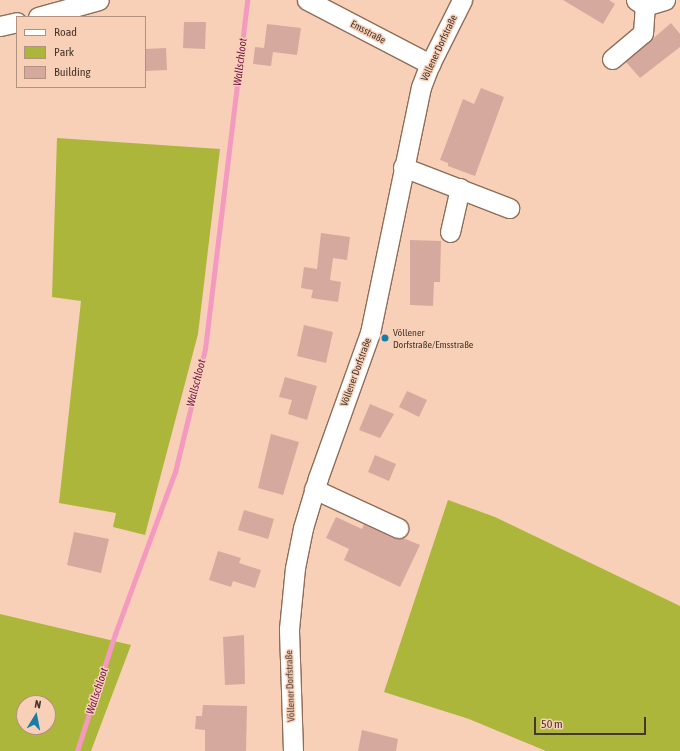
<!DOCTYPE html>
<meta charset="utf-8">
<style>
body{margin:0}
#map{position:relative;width:680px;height:751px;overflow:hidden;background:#f8d0b7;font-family:"Asap Condensed",sans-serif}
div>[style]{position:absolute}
.green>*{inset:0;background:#abb63a}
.stream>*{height:4.5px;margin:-2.25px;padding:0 2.25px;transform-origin:2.25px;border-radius:2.25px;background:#f59abf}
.building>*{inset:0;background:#d6a99e}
.roads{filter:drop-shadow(1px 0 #906d57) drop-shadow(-1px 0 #906d57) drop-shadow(0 1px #906d57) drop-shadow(0 -1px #906d57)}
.minor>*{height:19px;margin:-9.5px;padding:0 9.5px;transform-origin:9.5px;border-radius:9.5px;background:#fff}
.dots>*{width:11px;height:11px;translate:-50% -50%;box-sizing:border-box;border:2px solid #f8d0b7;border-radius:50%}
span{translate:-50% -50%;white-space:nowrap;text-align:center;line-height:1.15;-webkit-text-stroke:3px #f8d0b7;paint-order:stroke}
.street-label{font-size:10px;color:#46362c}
.poi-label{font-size:10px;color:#46362c}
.left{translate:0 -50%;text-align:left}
.water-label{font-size:11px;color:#751047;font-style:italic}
.legend{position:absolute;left:16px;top:16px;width:130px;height:72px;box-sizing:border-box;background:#f8d0b7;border:1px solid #b1927f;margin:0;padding:5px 7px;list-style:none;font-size:12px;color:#46362c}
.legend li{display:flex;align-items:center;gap:8px;height:20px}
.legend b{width:20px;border:1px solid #b1927f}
.north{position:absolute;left:16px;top:695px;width:40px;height:40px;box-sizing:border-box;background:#f8d0b7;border:1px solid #b1927f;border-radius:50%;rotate:10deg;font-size:11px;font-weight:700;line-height:16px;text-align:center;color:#46362c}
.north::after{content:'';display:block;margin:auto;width:14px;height:18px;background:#197ca7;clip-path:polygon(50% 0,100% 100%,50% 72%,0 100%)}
.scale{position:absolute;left:534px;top:717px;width:112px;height:18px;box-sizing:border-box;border:2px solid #46362c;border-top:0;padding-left:5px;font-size:12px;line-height:14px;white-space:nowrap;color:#46362c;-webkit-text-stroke:3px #f8d0b7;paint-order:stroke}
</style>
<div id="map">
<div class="green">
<i style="clip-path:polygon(57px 138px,220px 149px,198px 334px,145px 535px,113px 527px,116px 513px,59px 503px,81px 301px,52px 297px)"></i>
<i style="clip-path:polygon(448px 500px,495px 517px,680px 606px,680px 751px,546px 751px,469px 719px,384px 692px)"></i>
<i style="clip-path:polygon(evenodd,0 614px,131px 645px,91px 751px,0 751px,0 614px,24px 703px,48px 703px,48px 727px,24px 727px,24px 703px)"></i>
</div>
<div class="stream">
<i style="left:77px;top:751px;width:123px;rotate:-72deg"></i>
<i style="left:115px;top:634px;width:173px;rotate:-69.7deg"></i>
<i style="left:175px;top:472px;width:127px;rotate:-76.3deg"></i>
<i style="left:205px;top:349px;width:352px;rotate:-83.1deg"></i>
</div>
<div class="building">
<i style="clip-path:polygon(563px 0,609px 0,615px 4px,603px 24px)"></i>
<i style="clip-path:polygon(184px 22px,206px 22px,205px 49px,183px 48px)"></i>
<i style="clip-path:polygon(671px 23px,680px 34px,680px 47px,640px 78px,626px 62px)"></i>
<i style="clip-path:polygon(267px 24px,301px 28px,297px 55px,273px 52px,271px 66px,253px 64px,255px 47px,264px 48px)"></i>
<i style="clip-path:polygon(166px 48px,167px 70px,145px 71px,145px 49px)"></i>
<i style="clip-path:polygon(481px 88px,504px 97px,475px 176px,448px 166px,448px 163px,440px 160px,463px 99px,474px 104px)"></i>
<i style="clip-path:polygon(321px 233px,350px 237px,347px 260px,333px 258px,330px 280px,341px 282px,338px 302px,311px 298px,313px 290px,301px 288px,304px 267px,317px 269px)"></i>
<i style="clip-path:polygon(410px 240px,441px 241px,440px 282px,434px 282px,433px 306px,410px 305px)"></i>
<i style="clip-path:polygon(304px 325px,333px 332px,326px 363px,297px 356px)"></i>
<i style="clip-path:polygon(285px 377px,317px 386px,307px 420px,288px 414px,292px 400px,279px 397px)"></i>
<i style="clip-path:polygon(407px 391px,427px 400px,419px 417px,399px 407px)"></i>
<i style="clip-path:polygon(370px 404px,394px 414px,380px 438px,359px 430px)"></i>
<i style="clip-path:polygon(271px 434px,299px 442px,283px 495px,258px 488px)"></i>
<i style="clip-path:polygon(375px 455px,396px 464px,389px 481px,368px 472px)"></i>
<i style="clip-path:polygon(244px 510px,274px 519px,268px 539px,238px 530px)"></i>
<i style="clip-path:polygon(336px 517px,362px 529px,364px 524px,393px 538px,403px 538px,420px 545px,400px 587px,344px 560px,349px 549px,326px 538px)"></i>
<i style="clip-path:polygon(74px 532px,109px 539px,101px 573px,67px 565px)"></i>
<i style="clip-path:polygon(218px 551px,241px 558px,239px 563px,261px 570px,255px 588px,233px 581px,231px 587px,209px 580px)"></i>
<i style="clip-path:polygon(244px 635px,245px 684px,225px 685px,223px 637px)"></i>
<i style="clip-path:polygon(203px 705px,247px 706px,246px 751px,205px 751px,205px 730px,195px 729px,196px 716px,202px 716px)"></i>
<i style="clip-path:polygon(362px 730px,398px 739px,396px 751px,358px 751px)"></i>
</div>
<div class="roads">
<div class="minor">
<i style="left:307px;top:0;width:139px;rotate:27.5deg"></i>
<i style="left:636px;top:0;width:11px;rotate:34deg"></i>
<i style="left:645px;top:6px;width:21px;rotate:-17deg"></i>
<i style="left:38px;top:17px;width:63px;rotate:-15.6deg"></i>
<i style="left:0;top:26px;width:17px;rotate:-13deg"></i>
<i style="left:612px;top:59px;width:40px;rotate:-40deg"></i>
<i style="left:643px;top:33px;width:27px;rotate:-86deg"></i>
<i style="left:403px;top:167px;width:114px;rotate:21.1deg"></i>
<i style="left:450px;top:232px;width:45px;rotate:-77.2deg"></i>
<i style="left:314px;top:489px;width:93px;rotate:24.9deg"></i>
<i style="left:293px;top:751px;width:122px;rotate:-91.9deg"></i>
<i style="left:289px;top:629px;width:61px;rotate:-84.4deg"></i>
<i style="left:295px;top:568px;width:41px;rotate:-78.7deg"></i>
<i style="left:303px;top:528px;width:52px;rotate:-73.3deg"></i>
<i style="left:318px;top:478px;width:154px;rotate:-70.3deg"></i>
<i style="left:370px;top:333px;width:251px;rotate:-78.3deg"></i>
<i style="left:421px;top:87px;width:25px;rotate:-69deg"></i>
<i style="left:430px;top:64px;width:72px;rotate:-63.4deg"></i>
</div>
</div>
<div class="dots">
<i style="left:385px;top:338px;background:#197ca7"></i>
</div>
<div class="street-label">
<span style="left:368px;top:32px;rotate:28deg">Emsstraße</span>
<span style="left:439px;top:48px;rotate:-65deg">Völlener Dorfstraße</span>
<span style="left:356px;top:372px;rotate:-70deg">Völlener Dorfstraße</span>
<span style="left:290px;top:686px;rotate:-92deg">Völlener Dorfstraße</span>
</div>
<div class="poi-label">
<span class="left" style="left:393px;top:338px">Völlener<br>Dorfstraße/Emsstraße</span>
</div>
<div class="water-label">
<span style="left:240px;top:62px;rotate:-83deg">Wallschloot</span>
<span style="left:196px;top:383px;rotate:-76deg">Wallschloot</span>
<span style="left:97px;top:691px;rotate:-72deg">Wallschloot</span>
</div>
<ul class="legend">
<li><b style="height:5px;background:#fff"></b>Road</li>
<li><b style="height:11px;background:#abb63a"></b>Park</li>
<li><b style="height:11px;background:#d6a99e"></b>Building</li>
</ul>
<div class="north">N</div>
<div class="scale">50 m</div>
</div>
